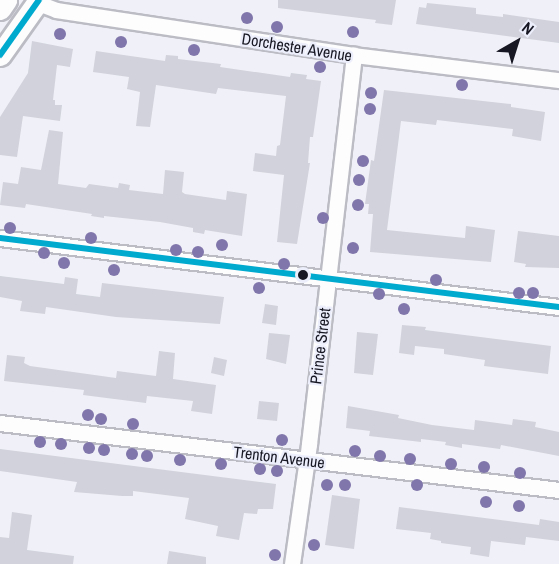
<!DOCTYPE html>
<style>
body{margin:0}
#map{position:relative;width:559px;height:564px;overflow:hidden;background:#f0f1f8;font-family:"Archivo Narrow",sans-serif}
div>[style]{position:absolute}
.building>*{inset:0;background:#d1d2db}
.roads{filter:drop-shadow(2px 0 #bbbcc4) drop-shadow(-2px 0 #bbbcc4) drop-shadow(0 2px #bbbcc4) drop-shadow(0 -2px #bbbcc4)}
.minor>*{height:15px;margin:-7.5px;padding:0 7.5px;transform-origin:7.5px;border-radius:7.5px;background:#fdfdfe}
.secondary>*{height:21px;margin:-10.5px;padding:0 10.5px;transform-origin:10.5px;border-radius:10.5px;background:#fdfdfe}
.bus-1>*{height:6px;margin:-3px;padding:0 3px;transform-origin:3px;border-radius:3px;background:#00a9ce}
.trees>*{width:12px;height:12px;margin:-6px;border-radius:50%;background:#8076ab}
.dots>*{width:16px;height:16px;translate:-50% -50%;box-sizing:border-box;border:3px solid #eceefb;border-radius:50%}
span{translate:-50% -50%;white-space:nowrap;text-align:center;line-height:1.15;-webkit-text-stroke:4.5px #eceefb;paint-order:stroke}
.street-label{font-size:16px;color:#161722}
.north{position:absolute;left:487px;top:12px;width:60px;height:60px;-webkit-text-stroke:4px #eceefb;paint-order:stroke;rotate:39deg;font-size:16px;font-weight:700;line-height:24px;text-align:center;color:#161722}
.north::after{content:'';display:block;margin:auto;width:21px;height:27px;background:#161722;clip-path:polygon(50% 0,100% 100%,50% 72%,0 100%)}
</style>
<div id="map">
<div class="building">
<i style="clip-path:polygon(278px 0,396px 0,392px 25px,375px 23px,376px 20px,278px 8px)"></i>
<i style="clip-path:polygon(427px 3px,476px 8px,476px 14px,503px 17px,503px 14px,559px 22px,559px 43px,416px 24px,419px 7px,426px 8px)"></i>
<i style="clip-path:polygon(32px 41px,73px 49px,70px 67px,57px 65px,53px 100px,55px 100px,55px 105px,62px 105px,60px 121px,23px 116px,17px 157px,0 155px,0 117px,28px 73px)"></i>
<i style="clip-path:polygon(96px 51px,165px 61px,166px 55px,178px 56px,178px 59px,221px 64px,220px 67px,290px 77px,291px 73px,307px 75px,306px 79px,321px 81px,313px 137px,310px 137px,308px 163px,310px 163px,297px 244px,277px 242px,284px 175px,253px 171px,255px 153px,276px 156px,277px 146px,280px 145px,286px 96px,218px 88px,216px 94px,156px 85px,150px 127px,136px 126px,140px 92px,127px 89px,129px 77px,93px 72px)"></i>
<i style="clip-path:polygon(384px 90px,511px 104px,511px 107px,545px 112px,541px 141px,512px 136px,513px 129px,437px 120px,436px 125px,401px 121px,387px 230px,465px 238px,466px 226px,495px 230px,491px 262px,370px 252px,373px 214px,368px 214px,369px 204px,365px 204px,371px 160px,374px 161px)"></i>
<i style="clip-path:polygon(49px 130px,63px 132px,58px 184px,86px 188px,89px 184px,118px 188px,119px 183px,130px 185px,129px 190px,163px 194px,165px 170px,184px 172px,182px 192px,185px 194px,226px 200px,227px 191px,247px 194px,242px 236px,205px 230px,204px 234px,193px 232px,193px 228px,160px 222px,104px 216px,104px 218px,91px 216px,92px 214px,26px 204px,25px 208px,0 205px,3px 182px,18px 184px,21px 167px,41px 170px)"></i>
<i style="clip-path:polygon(518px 231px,559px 236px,559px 268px,525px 267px,526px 264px,514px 262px)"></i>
<i style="clip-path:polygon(0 276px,64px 284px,65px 277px,78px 279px,76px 294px,100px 297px,102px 283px,224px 297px,220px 324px,116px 317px,46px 307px,45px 314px,20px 311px,22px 301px,0 297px)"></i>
<i style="clip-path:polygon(265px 304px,278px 306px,276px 325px,262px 323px)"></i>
<i style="clip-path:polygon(402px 325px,426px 327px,425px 330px,551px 346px,548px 374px,484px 366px,485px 360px,444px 354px,444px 349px,415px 346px,414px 355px,399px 353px)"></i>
<i style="clip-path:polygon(357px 332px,378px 334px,373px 375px,354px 373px)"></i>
<i style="clip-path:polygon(269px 333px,290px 335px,286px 364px,266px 359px)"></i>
<i style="clip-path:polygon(159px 351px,175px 353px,173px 379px,216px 385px,212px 414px,191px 411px,193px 401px,147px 396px,146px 403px,83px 395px,84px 390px,4px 381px,7px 355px,25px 357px,24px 363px,30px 366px,116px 378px,117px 371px,156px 376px)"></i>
<i style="clip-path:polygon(214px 357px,227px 360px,224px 376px,211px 373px)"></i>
<i style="clip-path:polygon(259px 401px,279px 403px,277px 421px,257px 419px)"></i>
<i style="clip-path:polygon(348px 406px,399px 415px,398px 418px,432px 425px,474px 430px,475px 420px,512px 425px,513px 419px,536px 422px,535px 427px,559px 432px,559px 456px,501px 445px,500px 449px,462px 444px,462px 448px,445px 445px,446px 442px,421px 439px,421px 442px,369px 436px,370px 431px,346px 428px)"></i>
<i style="clip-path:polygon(0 449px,276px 484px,273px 509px,258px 509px,257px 514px,244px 513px,239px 540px,216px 536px,218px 526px,185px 519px,189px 498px,133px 491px,133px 496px,122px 496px,74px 492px,77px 482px,0 471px)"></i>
<i style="clip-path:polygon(332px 495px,360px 499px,354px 549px,325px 545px)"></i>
<i style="clip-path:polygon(399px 507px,539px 525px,540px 519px,559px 522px,559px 541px,526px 537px,525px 545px,491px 541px,489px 557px,470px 554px,471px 547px,441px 543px,441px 541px,430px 539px,431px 533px,396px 529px)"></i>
<i style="clip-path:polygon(12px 512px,32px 515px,27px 550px,74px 556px,73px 564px,0 564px,0 537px,9px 538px)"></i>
<i style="clip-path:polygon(169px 551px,206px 557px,206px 564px,167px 564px)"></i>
</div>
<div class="roads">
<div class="minor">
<i style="left:38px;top:3px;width:19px;rotate:21deg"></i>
<i style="left:56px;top:10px;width:301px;rotate:8.6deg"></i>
<i style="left:354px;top:55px;width:207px;rotate:7deg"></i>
<i style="left:0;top:238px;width:563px;rotate:7.04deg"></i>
<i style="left:0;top:423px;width:563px;rotate:6.83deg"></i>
<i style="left:292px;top:564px;width:121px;rotate:-81.9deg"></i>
<i style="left:309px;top:444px;width:392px;rotate:-83.4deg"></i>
</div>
<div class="secondary">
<i style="left:0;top:9px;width:11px;rotate:-56deg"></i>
<i style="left:0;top:55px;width:67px;rotate:-54.7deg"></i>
</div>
</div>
<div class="bus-1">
<i style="left:0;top:55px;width:67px;rotate:-54.7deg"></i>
<i style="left:0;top:238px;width:563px;rotate:7.04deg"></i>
</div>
<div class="trees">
<i style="left:247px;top:18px"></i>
<i style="left:277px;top:27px"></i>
<i style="left:353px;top:32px"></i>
<i style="left:60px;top:34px"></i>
<i style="left:121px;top:42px"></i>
<i style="left:194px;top:50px"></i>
<i style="left:320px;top:67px"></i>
<i style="left:462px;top:85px"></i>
<i style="left:371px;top:93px"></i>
<i style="left:370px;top:109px"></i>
<i style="left:363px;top:161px"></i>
<i style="left:359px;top:180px"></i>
<i style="left:358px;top:205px"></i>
<i style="left:323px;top:218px"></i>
<i style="left:10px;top:228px"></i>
<i style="left:91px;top:238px"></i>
<i style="left:222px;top:245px"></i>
<i style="left:353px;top:248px"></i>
<i style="left:176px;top:250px"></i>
<i style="left:198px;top:252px"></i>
<i style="left:44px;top:253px"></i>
<i style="left:64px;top:263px"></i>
<i style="left:284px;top:264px"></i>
<i style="left:114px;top:270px"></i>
<i style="left:436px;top:280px"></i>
<i style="left:259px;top:288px"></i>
<i style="left:519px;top:293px"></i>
<i style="left:533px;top:293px"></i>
<i style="left:379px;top:294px"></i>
<i style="left:404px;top:309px"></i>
<i style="left:88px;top:415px"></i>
<i style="left:101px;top:419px"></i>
<i style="left:133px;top:424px"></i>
<i style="left:282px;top:440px"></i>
<i style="left:40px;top:442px"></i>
<i style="left:61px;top:444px"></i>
<i style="left:89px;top:448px"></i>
<i style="left:104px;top:450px"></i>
<i style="left:355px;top:451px"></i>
<i style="left:132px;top:454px"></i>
<i style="left:147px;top:456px"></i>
<i style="left:380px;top:456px"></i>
<i style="left:410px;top:459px"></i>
<i style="left:180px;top:460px"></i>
<i style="left:221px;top:464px"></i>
<i style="left:451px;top:464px"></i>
<i style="left:484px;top:467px"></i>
<i style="left:260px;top:469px"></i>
<i style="left:277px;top:471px"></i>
<i style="left:520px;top:473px"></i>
<i style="left:327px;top:485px"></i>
<i style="left:345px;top:485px"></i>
<i style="left:417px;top:485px"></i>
<i style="left:486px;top:502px"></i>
<i style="left:519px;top:506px"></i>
<i style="left:314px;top:545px"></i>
<i style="left:275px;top:555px"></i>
</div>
<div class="dots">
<i style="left:303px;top:275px;background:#161722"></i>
</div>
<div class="street-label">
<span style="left:297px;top:47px;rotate:9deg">Dorchester Avenue</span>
<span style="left:320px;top:346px;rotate:-83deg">Prince Street</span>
<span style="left:279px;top:457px;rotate:7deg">Trenton Avenue</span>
</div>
<div class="north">N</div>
</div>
